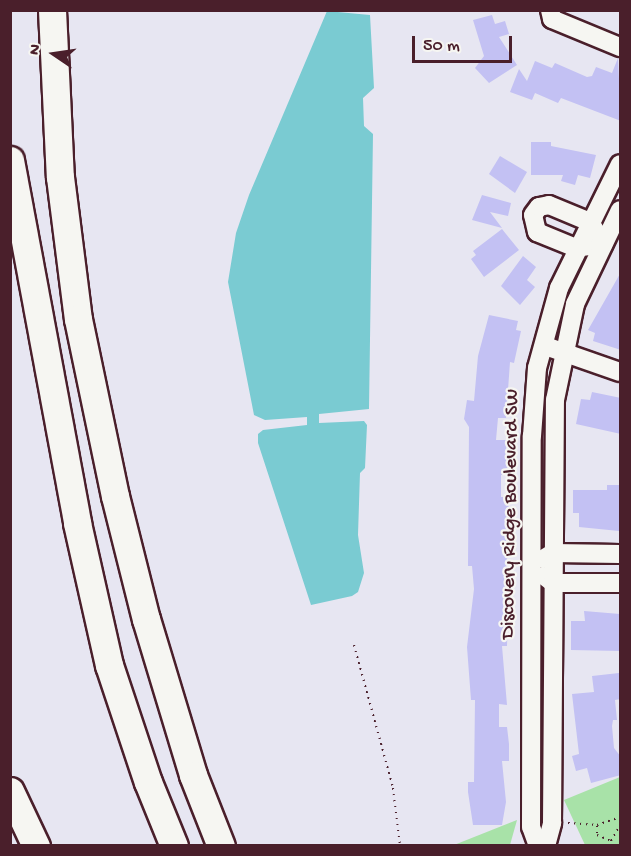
<!DOCTYPE html>
<style>
body{margin:0}
#map{position:relative;width:631px;height:856px;overflow:hidden;background:#e7e6f2;font-family:"Gochi Hand",sans-serif}
div>[style]{position:absolute}
.green>*{inset:0;background:#a8e2a8}
.water>*{inset:0;background:#7acbd2}
.building>*{inset:0;background:#c3c1f3}
.path>*{height:2px;margin-top:-1px;transform-origin:0;background:repeating-linear-gradient(90deg,#4a1f2b 0 1.5px,transparent 0 6px)}
.roads{filter:drop-shadow(2px 0 #4a1f2b) drop-shadow(-2px 0 #4a1f2b) drop-shadow(0 2px #4a1f2b) drop-shadow(0 -2px #4a1f2b)}
.minor>*{height:18px;margin:-9px;padding:0 9px;transform-origin:9px;border-radius:9px;background:#f6f6f2}
.highway>*{height:27px;margin:-13.5px;padding:0 13.5px;transform-origin:13.5px;border-radius:13.5px;background:#f6f6f2}
span{translate:-50% -50%;white-space:nowrap;text-align:center;line-height:1.15;-webkit-text-stroke:4.5px #f6f6f2;paint-order:stroke}
.street-label{font-size:20px;color:#4a1f2b}
.frame{position:absolute;inset:0;border:12px solid #4a1f2b;pointer-events:none}
.north{position:absolute;left:24px;top:24px;width:60px;height:60px;-webkit-text-stroke:4px #f6f6f2;paint-order:stroke;rotate:283deg;font-size:16px;font-weight:700;line-height:24px;text-align:center;color:#4a1f2b}
.north::after{content:'';display:block;margin:auto;width:21px;height:27px;background:#4a1f2b;clip-path:polygon(50% 0,100% 100%,50% 72%,0 100%)}
.scale{position:absolute;left:412px;top:36px;width:100px;height:27px;box-sizing:border-box;border:3px solid #4a1f2b;border-top:0;padding-left:8px;font-size:18px;line-height:21px;white-space:nowrap;color:#4a1f2b;-webkit-text-stroke:4px #f6f6f2;paint-order:stroke}
</style>
<div id="map">
<div class="green">
<i style="clip-path:polygon(620px 777px,620px 845px,585px 845px,564px 800px)"></i>
<i style="clip-path:polygon(517px 820px,510px 845px,454px 845px)"></i>
</div>
<div class="water">
<i style="clip-path:polygon(327px 11px,370px 15px,374px 88px,363px 98px,364px 126px,373px 134px,369px 409px,319px 414px,319px 423px,364px 421px,367px 425px,365px 468px,360px 473px,358px 535px,364px 573px,358px 592px,352px 596px,311px 605px,258px 443px,258px 434px,263px 430px,307px 425px,307px 417px,265px 420px,254px 415px,228px 282px,236px 233px,249px 195px)"></i>
</div>
<div class="building">
<i style="clip-path:polygon(492px 15px,495px 24px,505px 21px,509px 34px,499px 37px,517px 65px,489px 83px,475px 68px,484px 56px,473px 20px)"></i>
<i style="clip-path:polygon(618px 58px,621px 121px,561px 98px,558px 103px,535px 93px,532px 100px,510px 92px,519px 69px,527px 81px,535px 61px,552px 68px,555px 63px,587px 77px,592px 76px,596px 67px,612px 73px)"></i>
<i style="clip-path:polygon(531px 142px,551px 142px,551px 146px,596px 155px,590px 178px,578px 175px,575px 185px,561px 181px,563px 175px,531px 175px)"></i>
<i style="clip-path:polygon(500px 156px,527px 172px,515px 193px,489px 174px)"></i>
<i style="clip-path:polygon(482px 195px,511px 203px,508px 216px,490px 212px,502px 228px,472px 220px)"></i>
<i style="clip-path:polygon(502px 229px,519px 250px,484px 277px,471px 259px,476px 255px,473px 251px)"></i>
<i style="clip-path:polygon(523px 256px,536px 267px,527px 280px,535px 287px,520px 305px,501px 286px)"></i>
<i style="clip-path:polygon(621px 272px,621px 350px,593px 341px,595px 333px,588px 330px)"></i>
<i style="clip-path:polygon(489px 315px,518px 321px,516px 330px,521px 331px,514px 363px,510px 362px,506px 418px,498px 418px,496px 440px,506px 440px,508px 475px,501px 475px,501px 497px,508px 497px,510px 523px,503px 612px,508px 613px,507px 646px,502px 646px,507px 705px,499px 704px,499px 727px,507px 727px,509px 744px,509px 761px,502px 761px,506px 802px,502px 825px,473px 825px,468px 792px,468px 782px,474px 782px,475px 700px,471px 700px,467px 647px,474px 589px,472px 566px,468px 566px,469px 427px,464px 419px,467px 400px,474px 401px,478px 356px)"></i>
<i style="clip-path:polygon(592px 392px,621px 398px,621px 434px,576px 424px,581px 399px,590px 400px)"></i>
<i style="clip-path:polygon(607px 485px,621px 485px,619px 531px,579px 527px,579px 513px,573px 513px,573px 490px,607px 490px)"></i>
<i style="clip-path:polygon(584px 611px,620px 614px,621px 651px,571px 650px,571px 621px,585px 621px)"></i>
<i style="clip-path:polygon(619px 673px,621px 699px,615px 700px,617px 720px,613px 720px,612px 726px,614px 748px,621px 757px,621px 775px,591px 783px,587px 768px,576px 771px,572px 756px,579px 754px,572px 694px,594px 692px,592px 676px)"></i>
</div>
<div class="path">
<i style="left:354px;top:645px;width:148px;rotate:74.7deg"></i>
<i style="left:393px;top:788px;width:58px;rotate:83.1deg"></i>
<i style="left:568px;top:823px;width:29px;rotate:4deg"></i>
<i style="left:597px;top:825px;width:24px;rotate:-19deg"></i>
<i style="left:597px;top:826px;width:9px;rotate:90deg"></i>
<i style="left:597px;top:835px;width:15px;rotate:23deg"></i>
<i style="left:608px;top:846px;width:24px;rotate:-60deg"></i>
</div>
<div class="roads">
<div class="minor">
<i style="left:550px;top:10px;width:9px;rotate:77deg"></i>
<i style="left:552px;top:19px;width:74px;rotate:22.4deg"></i>
<i style="left:549px;top:205px;width:44px;rotate:22.5deg"></i>
<i style="left:590px;top:222px;width:26px;rotate:59deg"></i>
<i style="left:603px;top:244px;width:27px;rotate:172deg"></i>
<i style="left:576px;top:248px;width:42px;rotate:-157.7deg"></i>
<i style="left:537px;top:232px;width:17px;rotate:-103deg"></i>
<i style="left:533px;top:215px;width:10px;rotate:-53deg"></i>
<i style="left:539px;top:207px;width:10px;rotate:-11deg"></i>
<i style="left:551px;top:348px;width:73px;rotate:19.2deg"></i>
<i style="left:543px;top:559px;width:12px;rotate:-31deg"></i>
<i style="left:553px;top:553px;width:67px;rotate:0.9deg"></i>
<i style="left:544px;top:576px;width:11px;rotate:38deg"></i>
<i style="left:553px;top:583px;width:67px"></i>
<i style="left:538px;top:846px;width:20px;rotate:-110deg"></i>
<i style="left:531px;top:827px;width:391px;rotate:-89.9deg"></i>
<i style="left:532px;top:436px;width:68px;rotate:-85.8deg"></i>
<i style="left:537px;top:368px;width:83px;rotate:-74.6deg"></i>
<i style="left:559px;top:288px;width:138px;rotate:-63.8deg"></i>
<i style="left:546px;top:846px;width:24px;rotate:-75deg"></i>
<i style="left:552px;top:823px;width:423px;rotate:-89.6deg"></i>
<i style="left:555px;top:400px;width:98px;rotate:-78.2deg"></i>
<i style="left:575px;top:304px;width:104px;rotate:-64.4deg"></i>
</div>
<div class="highway">
<i style="left:52px;top:10px;width:167px;rotate:87.3deg"></i>
<i style="left:60px;top:177px;width:143px;rotate:82.8deg"></i>
<i style="left:78px;top:319px;width:181px;rotate:78.2deg"></i>
<i style="left:115px;top:496px;width:127px;rotate:75.9deg"></i>
<i style="left:146px;top:619px;width:163px;rotate:73.2deg"></i>
<i style="left:193px;top:775px;width:76px;rotate:68.5deg"></i>
<i style="left:10px;top:160px;width:369px;rotate:79.5deg"></i>
<i style="left:77px;top:523px;width:146px;rotate:77.3deg"></i>
<i style="left:109px;top:665px;width:123px;rotate:71.6deg"></i>
<i style="left:148px;top:782px;width:69px;rotate:67.9deg"></i>
<i style="left:10px;top:791px;width:61px;rotate:64.7deg"></i>
</div>
</div>
<div class="street-label">
<span style="left:511px;top:514px;rotate:-89deg">Discovery Ridge Boulevard SW</span>
</div>
<div class="frame"></div>
<div class="north">N</div>
<div class="scale">50 m</div>
</div>
